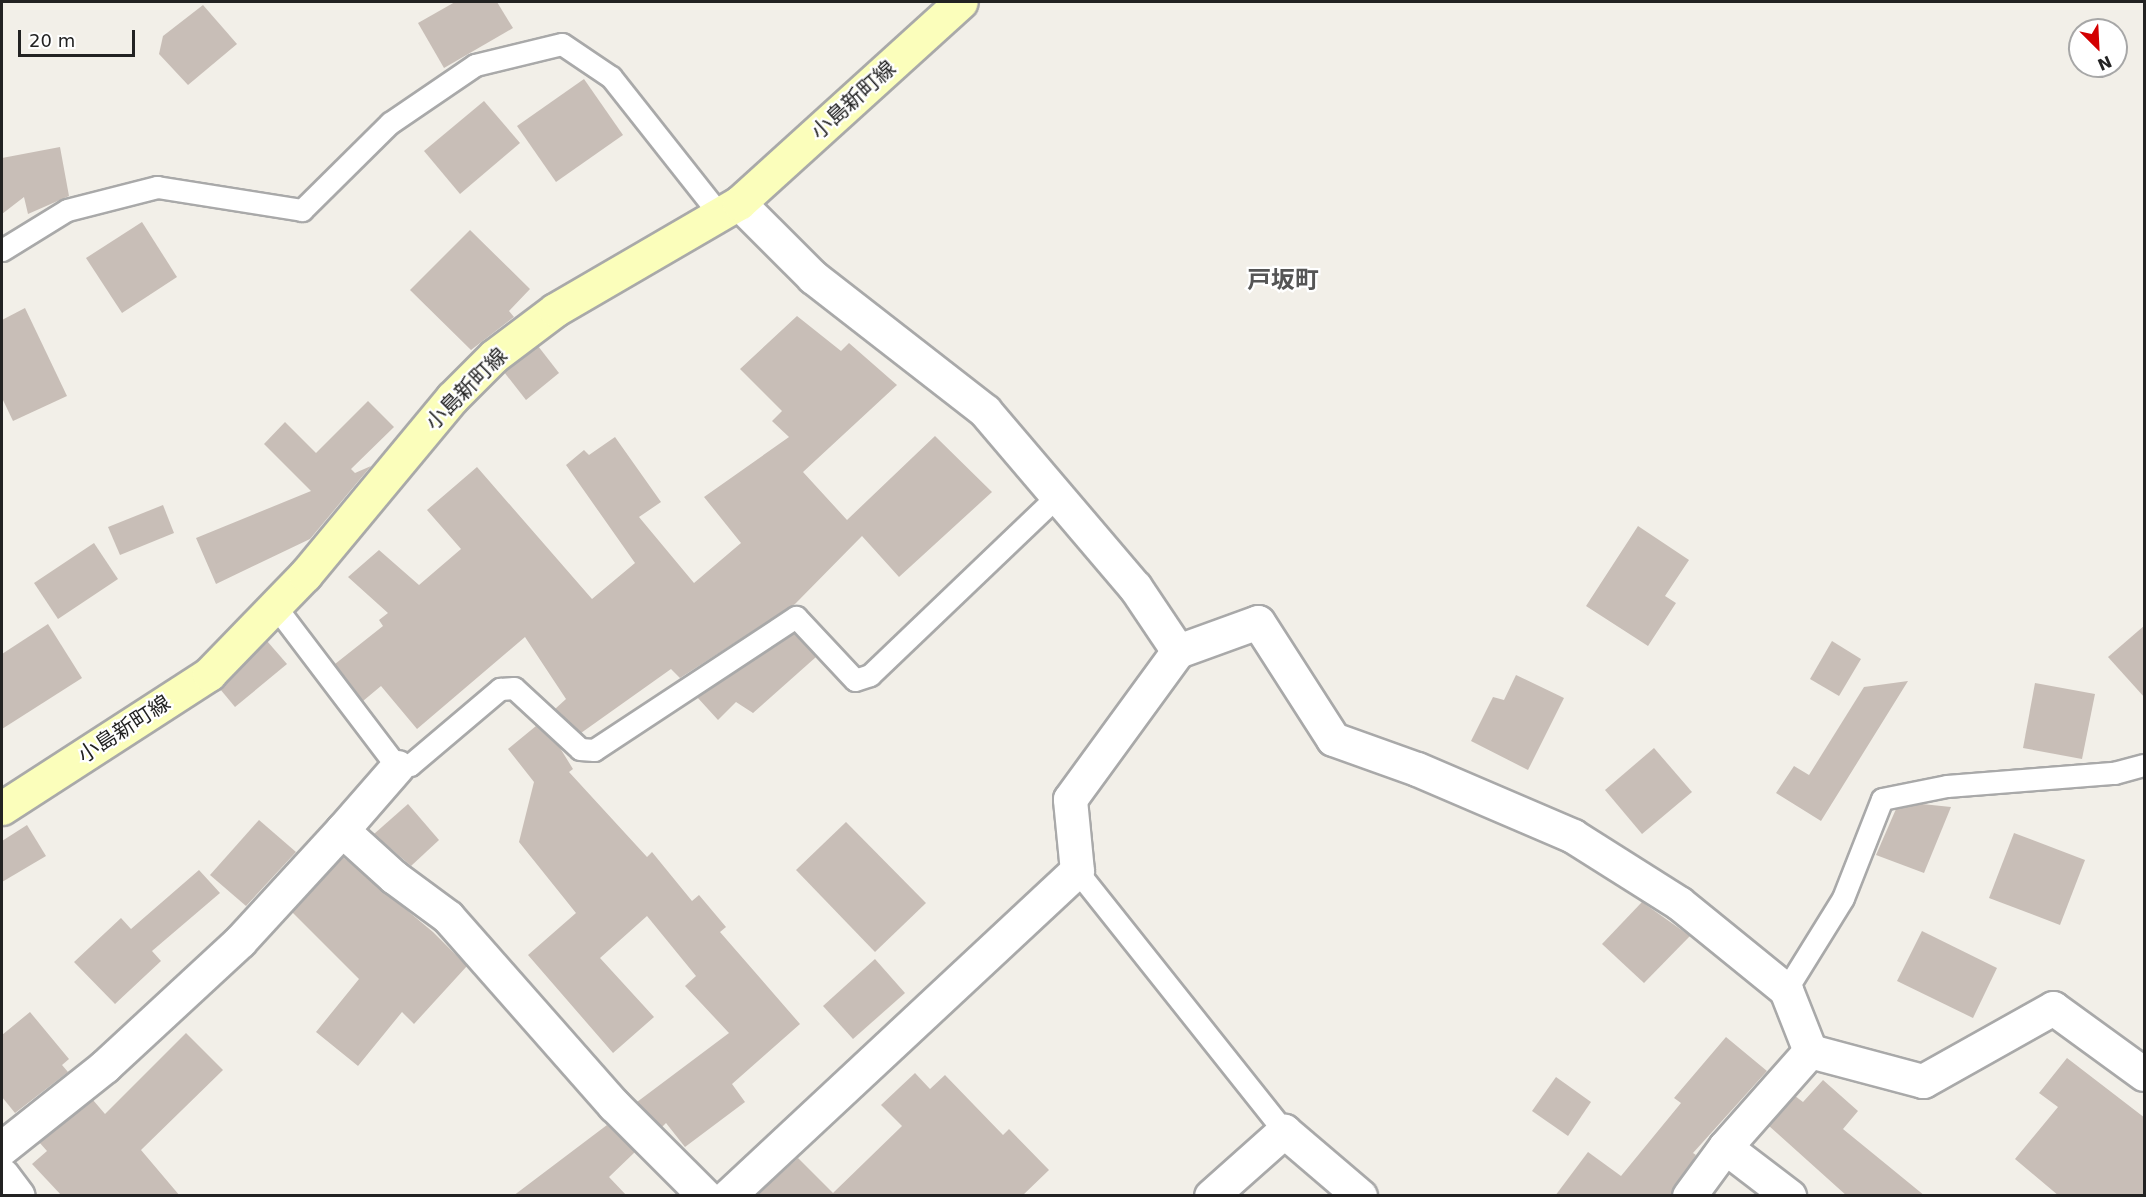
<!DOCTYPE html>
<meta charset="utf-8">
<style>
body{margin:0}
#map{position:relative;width:2146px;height:1197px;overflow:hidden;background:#f2efe8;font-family:"DejaVu Sans","Noto Sans JP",sans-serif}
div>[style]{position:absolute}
.building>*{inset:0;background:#c8beb7}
.roads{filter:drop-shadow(2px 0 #a9a9a9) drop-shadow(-2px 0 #a9a9a9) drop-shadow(0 2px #a9a9a9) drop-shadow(0 -2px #a9a9a9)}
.lane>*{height:21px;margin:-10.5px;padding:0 10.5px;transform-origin:10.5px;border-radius:10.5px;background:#fff}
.street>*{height:33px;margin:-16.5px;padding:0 16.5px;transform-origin:16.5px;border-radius:16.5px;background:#fff}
.secondary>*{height:33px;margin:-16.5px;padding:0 16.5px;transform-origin:16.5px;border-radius:16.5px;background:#fbfebb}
span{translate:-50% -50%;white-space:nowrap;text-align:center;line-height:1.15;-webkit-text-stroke:4.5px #fff;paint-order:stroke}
.street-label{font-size:21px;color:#222}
.quarter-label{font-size:24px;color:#555;font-weight:700}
.frame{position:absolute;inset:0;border:3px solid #222;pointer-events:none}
.north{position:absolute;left:2068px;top:18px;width:60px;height:60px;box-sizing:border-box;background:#fff;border:2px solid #a7a7a7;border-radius:50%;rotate:156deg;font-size:16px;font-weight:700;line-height:24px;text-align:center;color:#222}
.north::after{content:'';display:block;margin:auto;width:21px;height:27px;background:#d30001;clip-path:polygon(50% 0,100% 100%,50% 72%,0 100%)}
.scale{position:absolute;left:18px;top:30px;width:117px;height:27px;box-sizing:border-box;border:3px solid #222;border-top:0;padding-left:8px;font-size:18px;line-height:21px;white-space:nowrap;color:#222;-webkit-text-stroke:4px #fff;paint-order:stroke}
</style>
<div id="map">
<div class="building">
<i style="clip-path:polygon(455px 2px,497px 2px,513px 28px,444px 68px,418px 23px)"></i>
<i style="clip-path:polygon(203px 5px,237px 44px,188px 85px,159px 54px,163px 36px)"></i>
<i style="clip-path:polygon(584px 79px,623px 135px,556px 182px,517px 126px)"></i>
<i style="clip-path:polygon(484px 101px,520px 143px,460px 194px,424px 151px)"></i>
<i style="clip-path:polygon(60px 147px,69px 196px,28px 214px,24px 197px,2px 214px,2px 158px)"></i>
<i style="clip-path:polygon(142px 222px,177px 277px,122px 313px,86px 258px)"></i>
<i style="clip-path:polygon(470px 230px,530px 289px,509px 311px,514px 317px,471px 350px,410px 290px)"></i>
<i style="clip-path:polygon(25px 308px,67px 396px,13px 421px,2px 398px,2px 320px)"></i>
<i style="clip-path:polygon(797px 316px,841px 351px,849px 343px,897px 385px,803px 472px,847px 520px,935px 436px,992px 492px,899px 577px,862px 536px,795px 604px,680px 678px,671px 669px,581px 733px,555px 709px,566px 699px,525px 637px,417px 729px,381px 686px,363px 701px,335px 664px,383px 626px,379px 620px,388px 613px,348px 577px,379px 550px,419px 585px,461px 549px,427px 510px,477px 467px,592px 599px,635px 563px,566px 465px,584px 450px,589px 455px,615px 437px,661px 502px,639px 517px,694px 583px,741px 543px,704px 497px,789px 437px,772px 421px,782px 411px,740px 369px)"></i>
<i style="clip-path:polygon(538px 346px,559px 373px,526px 400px,504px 372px)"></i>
<i style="clip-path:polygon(368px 401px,394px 427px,351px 469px,355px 473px,371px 466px,310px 539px,216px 584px,196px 538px,311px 491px,264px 444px,285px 422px,316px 453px)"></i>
<i style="clip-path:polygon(163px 505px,174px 533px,120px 555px,108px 527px)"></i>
<i style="clip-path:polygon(1638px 526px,1689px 560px,1665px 596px,1676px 603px,1648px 646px,1586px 606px)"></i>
<i style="clip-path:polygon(94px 543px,118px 579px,58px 619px,34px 583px)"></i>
<i style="clip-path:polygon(48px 624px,82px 678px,2px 729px,2px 654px)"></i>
<i style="clip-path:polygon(2145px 625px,2145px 698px,2108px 657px)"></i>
<i style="clip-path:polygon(794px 634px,816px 657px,753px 713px,736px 702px,718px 720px,697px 697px)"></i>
<i style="clip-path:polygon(267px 641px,287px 664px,235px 707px,220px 689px)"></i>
<i style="clip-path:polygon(1832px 641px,1861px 659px,1839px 696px,1810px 679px)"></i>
<i style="clip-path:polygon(1516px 675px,1564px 698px,1528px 770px,1471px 741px,1493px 697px,1504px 700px)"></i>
<i style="clip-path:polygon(1908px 681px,1821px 821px,1776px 793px,1794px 766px,1809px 775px,1864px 687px)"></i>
<i style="clip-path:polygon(2035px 683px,2095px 694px,2082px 759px,2023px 748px)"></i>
<i style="clip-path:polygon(536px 726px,560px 748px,573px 769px,569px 772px,647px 857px,652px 852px,692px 901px,699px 895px,726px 927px,720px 932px,800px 1024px,732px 1084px,745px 1102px,685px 1147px,666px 1123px,662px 1127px,637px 1102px,729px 1033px,685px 986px,696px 976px,647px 916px,600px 958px,654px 1017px,613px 1053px,528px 955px,576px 913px,519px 842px,534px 782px,508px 749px)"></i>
<i style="clip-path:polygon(1654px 748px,1692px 792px,1642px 834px,1605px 790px)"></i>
<i style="clip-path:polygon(408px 804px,439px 840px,411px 866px,374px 834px)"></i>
<i style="clip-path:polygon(1922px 804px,1951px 807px,1924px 873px,1876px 855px,1896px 809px)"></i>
<i style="clip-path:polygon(259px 820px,296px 852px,246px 906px,210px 875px)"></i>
<i style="clip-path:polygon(846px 822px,926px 903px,875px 952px,796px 870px)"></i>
<i style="clip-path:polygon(27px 825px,46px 856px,2px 882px,2px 841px)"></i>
<i style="clip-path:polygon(2014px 833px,2085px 860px,2060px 925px,1989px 898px)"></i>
<i style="clip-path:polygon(343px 857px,433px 932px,467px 966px,414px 1024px,402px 1012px,358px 1066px,316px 1032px,359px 979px,292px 912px)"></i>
<i style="clip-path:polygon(199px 870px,220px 893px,152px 951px,161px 961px,115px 1004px,74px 962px,121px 918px,131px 929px)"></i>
<i style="clip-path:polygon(1642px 902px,1690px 936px,1644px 983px,1602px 944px)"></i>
<i style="clip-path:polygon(1922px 931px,1997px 968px,1973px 1018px,1897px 981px)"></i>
<i style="clip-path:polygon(875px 959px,905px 993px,853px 1039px,823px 1006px)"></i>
<i style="clip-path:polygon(30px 1012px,69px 1059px,62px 1065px,68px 1072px,15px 1113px,2px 1097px,2px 1035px)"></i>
<i style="clip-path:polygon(186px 1033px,223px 1070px,141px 1150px,180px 1196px,62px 1196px,32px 1164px,47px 1151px,39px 1142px,93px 1100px,105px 1114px)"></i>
<i style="clip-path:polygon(1726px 1037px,1767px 1071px,1693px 1153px,1696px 1155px,1670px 1196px,1555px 1196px,1588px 1152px,1621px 1176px,1681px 1103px,1674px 1098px)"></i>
<i style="clip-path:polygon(2067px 1058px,2145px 1118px,2145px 1196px,2059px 1196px,2015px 1159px,2058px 1107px,2039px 1093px)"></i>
<i style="clip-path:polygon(915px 1073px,930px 1089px,945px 1075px,1003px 1135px,1009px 1129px,1049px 1170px,1022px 1196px,756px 1196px,798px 1158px,833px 1193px,902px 1126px,881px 1105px)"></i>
<i style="clip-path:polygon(1556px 1077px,1591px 1102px,1568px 1136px,1532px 1111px)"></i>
<i style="clip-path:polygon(1823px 1080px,1858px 1111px,1843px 1129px,1925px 1196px,1847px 1196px,1769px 1126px,1795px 1096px,1803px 1102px)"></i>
<i style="clip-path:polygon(607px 1125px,635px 1152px,609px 1177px,627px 1196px,513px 1196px)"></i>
</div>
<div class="roads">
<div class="lane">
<i style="left:2px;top:250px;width:76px;rotate:-31.6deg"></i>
<i style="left:67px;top:210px;width:93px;rotate:-14.3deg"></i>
<i style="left:157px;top:187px;width:147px;rotate:9deg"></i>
<i style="left:302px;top:210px;width:124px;rotate:-44.7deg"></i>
<i style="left:390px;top:123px;width:103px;rotate:-34.3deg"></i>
<i style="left:475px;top:65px;width:89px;rotate:-13.6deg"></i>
<i style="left:562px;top:44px;width:59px;rotate:34deg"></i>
<i style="left:611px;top:77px;width:176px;rotate:51.7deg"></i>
<i style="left:275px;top:606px;width:202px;rotate:52.8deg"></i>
<i style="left:397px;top:767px;width:13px;rotate:-9deg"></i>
<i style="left:410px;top:765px;width:118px;rotate:-40.2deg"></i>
<i style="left:500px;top:689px;width:14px;rotate:-4deg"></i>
<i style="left:514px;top:688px;width:90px;rotate:42.7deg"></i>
<i style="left:580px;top:749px;width:14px;rotate:4deg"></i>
<i style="left:594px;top:750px;width:242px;rotate:-33.4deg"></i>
<i style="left:796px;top:617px;width:86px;rotate:46.9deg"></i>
<i style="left:855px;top:680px;width:16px;rotate:-18deg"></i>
<i style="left:870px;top:675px;width:257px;rotate:-43.7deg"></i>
<i style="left:1077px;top:871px;width:332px;rotate:51.5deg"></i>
<i style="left:1786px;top:990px;width:108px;rotate:-58.2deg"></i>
<i style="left:1843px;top:898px;width:106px;rotate:-68.5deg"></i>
<i style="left:1882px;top:799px;width:66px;rotate:-11.3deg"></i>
<i style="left:1947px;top:786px;width:168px;rotate:-4.5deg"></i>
<i style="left:2114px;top:773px;width:31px;rotate:-15deg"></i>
</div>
<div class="street">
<i style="left:739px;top:203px;width:105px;rotate:45deg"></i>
<i style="left:813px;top:277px;width:218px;rotate:37.9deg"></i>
<i style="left:985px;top:411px;width:231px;rotate:49.6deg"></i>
<i style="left:1135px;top:587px;width:77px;rotate:56.1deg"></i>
<i style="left:397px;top:767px;width:84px;rotate:131.1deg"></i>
<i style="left:342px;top:830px;width:70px;rotate:42.1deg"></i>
<i style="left:394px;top:877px;width:67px;rotate:36.5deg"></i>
<i style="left:448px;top:917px;width:251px;rotate:48.6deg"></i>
<i style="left:614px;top:1105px;width:129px;rotate:45deg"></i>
<i style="left:1810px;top:1051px;width:117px;rotate:14.9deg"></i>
<i style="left:1923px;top:1081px;width:149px;rotate:-29.3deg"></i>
<i style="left:2053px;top:1008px;width:112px;rotate:36deg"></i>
<i style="left:1725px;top:1147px;width:81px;rotate:37.4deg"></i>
<i style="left:2px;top:1148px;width:132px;rotate:-38.5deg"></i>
<i style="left:105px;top:1066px;width:184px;rotate:-42.8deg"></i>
<i style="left:240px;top:941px;width:151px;rotate:-47.4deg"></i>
<i style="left:2px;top:1175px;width:26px;rotate:53deg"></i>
<i style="left:728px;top:1196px;width:477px;rotate:-43deg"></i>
<i style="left:1077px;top:871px;width:72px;rotate:-95.6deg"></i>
<i style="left:1070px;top:799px;width:183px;rotate:-53.9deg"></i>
<i style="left:1178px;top:651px;width:85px;rotate:-19.9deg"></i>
<i style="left:1258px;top:622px;width:139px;rotate:57.3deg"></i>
<i style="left:1333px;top:739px;width:89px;rotate:19.7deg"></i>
<i style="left:1417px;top:769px;width:170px;rotate:23.2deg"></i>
<i style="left:1573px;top:836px;width:125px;rotate:32.3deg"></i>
<i style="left:1679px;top:903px;width:138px;rotate:39.1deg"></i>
<i style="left:1786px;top:990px;width:66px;rotate:68.5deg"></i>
<i style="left:1211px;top:1196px;width:98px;rotate:-41.7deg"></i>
<i style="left:1284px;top:1131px;width:100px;rotate:40.5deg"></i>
<i style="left:1689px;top:1196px;width:61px;rotate:-53.7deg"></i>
<i style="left:1725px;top:1147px;width:128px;rotate:-48.5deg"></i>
</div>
<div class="secondary">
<i style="left:2px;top:808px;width:247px;rotate:-32.9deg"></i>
<i style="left:209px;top:674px;width:138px;rotate:-45.9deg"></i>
<i style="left:305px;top:575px;width:230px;rotate:-50.3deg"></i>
<i style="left:452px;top:398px;width:59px;rotate:-45deg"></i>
<i style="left:494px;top:356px;width:76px;rotate:-37deg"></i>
<i style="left:555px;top:310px;width:213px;rotate:-30.2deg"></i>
<i style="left:739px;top:203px;width:299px;rotate:-42.2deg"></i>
</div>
</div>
<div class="street-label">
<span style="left:853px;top:100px;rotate:-42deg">小島新町線</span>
<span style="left:466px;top:389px;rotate:-45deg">小島新町線</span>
<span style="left:124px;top:729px;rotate:-33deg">小島新町線</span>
</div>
<div class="quarter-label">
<span style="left:1283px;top:281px">戸坂町</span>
</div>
<div class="frame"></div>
<div class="north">N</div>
<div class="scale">20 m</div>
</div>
